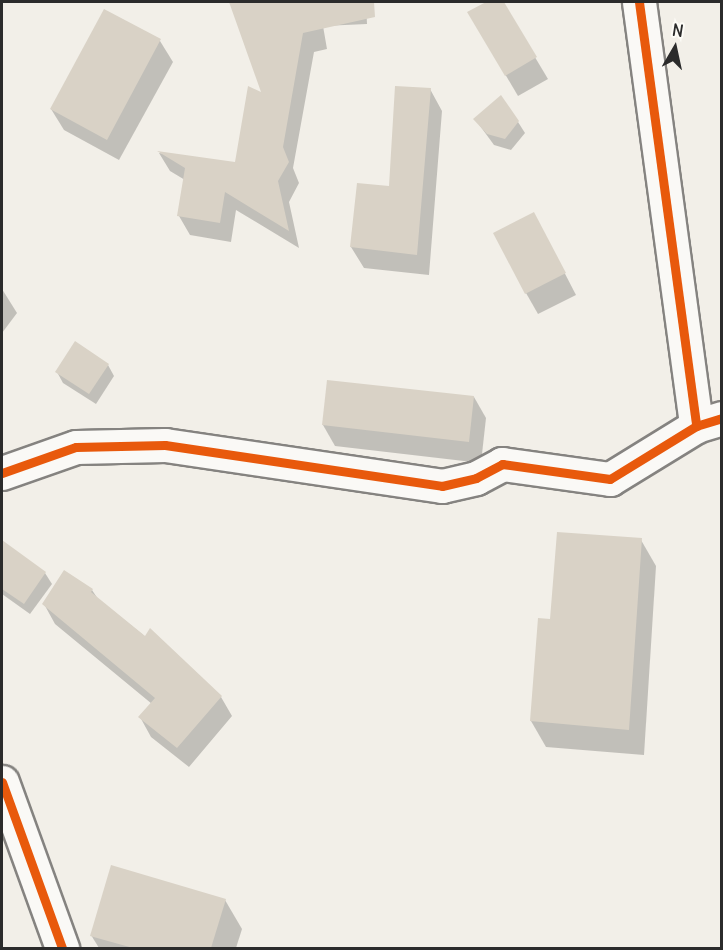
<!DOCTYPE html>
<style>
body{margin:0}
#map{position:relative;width:723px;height:950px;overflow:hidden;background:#f2efe8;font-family:Delius,sans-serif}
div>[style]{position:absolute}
.shadow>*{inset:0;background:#0003}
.building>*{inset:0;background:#d9d2c6}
.roads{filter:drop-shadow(2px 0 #858380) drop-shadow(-2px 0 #858380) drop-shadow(0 2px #858380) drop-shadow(0 -2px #858380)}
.minor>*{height:33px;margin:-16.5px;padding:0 16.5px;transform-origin:16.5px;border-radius:16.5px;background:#faf9f6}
.cycleway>*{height:9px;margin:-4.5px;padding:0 4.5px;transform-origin:4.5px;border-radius:4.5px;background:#e8590c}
span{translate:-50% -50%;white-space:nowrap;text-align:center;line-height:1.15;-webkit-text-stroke:4.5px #fdfcf7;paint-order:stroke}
.frame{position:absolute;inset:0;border:3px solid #2b2b2b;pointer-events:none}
.north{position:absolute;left:645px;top:18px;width:60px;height:60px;-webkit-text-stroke:4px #fdfcf7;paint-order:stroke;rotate:9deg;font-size:16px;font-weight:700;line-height:24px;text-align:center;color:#2b2b2b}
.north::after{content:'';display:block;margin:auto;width:21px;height:27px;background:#2b2b2b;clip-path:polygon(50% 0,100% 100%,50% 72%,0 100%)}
</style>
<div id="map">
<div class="shadow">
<i style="clip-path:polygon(231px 2px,366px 2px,367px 24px,323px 26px,327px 49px,314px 52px,293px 168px,299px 183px,289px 202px,299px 248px,236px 210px,231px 242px,190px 235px,179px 216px,185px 180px,170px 171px,159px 153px,236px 164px,264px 95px)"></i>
<i style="clip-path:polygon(489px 2px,502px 2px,548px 79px,518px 96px,469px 13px)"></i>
<i style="clip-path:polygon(105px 11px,160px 41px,173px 62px,119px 160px,64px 130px,51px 109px)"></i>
<i style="clip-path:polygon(430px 89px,442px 111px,429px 275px,364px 268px,351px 247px,390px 188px)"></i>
<i style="clip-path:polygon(475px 119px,518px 122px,525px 133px,511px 150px,494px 145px)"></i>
<i style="clip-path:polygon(545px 235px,576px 295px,538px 314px,526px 293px)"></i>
<i style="clip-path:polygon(2px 289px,17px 313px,2px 333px)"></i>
<i style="clip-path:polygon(108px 365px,114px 376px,96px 404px,63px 383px,57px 372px)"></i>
<i style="clip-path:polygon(474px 397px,486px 418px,481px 463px,335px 446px,323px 425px)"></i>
<i style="clip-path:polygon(641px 540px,656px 566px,644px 755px,546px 747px,531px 721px,551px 621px)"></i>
<i style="clip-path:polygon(2px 542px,45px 573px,52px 584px,30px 614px,2px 594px)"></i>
<i style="clip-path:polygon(92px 590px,98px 599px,221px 697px,232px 716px,189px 767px,151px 737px,140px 717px,152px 704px,55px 624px,44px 604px)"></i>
<i style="clip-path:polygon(225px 900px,242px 929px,236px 948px,99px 948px,91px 935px)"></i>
</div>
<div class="building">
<i style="clip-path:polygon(229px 2px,374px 2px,375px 17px,303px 33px,283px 147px,289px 162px,278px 181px,289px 231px,225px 192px,220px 223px,177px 216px,185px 168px,157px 151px,235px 162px,248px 86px,261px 92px)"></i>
<i style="clip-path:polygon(486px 2px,504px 2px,537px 57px,505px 76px,467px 12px)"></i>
<i style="clip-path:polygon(104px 9px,161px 39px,107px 140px,50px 109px)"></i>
<i style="clip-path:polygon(395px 86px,431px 88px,417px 255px,350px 247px,357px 183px,389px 186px)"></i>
<i style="clip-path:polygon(501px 95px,519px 121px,505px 139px,487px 134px,473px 119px)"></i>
<i style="clip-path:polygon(534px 212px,566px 273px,525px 294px,493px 233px)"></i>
<i style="clip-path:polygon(75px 341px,109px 364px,89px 394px,55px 372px)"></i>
<i style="clip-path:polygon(327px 380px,474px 396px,469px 442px,322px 425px)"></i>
<i style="clip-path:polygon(557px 532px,642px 538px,629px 730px,530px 721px,538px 618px,550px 619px)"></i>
<i style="clip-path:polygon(2px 540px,46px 572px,24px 604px,2px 589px)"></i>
<i style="clip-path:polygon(64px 570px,93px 589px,91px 592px,145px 636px,150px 628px,222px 696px,177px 748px,138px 717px,155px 698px,42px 604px)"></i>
<i style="clip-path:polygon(111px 865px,226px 899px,211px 948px,133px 948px,90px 936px)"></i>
</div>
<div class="roads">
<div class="minor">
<i style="left:639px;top:2px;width:428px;rotate:82.3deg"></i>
<i style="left:2px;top:473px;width:78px;rotate:-19.4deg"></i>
<i style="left:76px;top:447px;width:89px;rotate:-1.3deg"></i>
<i style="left:165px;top:445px;width:280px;rotate:8.4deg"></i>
<i style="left:442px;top:486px;width:35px;rotate:-13deg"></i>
<i style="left:476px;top:478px;width:30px;rotate:-28deg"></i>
<i style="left:502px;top:464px;width:109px;rotate:7.9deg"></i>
<i style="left:610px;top:479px;width:101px;rotate:-31.6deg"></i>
<i style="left:696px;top:426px;width:27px;rotate:-17deg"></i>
<i style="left:2px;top:782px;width:177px;rotate:70.1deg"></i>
</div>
</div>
<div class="cycleway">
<i style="left:639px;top:2px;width:428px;rotate:82.3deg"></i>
<i style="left:2px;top:473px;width:78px;rotate:-19.4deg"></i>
<i style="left:76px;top:447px;width:89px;rotate:-1.3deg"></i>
<i style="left:165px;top:445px;width:280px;rotate:8.4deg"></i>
<i style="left:442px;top:486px;width:35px;rotate:-13deg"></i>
<i style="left:476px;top:478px;width:30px;rotate:-28deg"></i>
<i style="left:502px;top:464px;width:109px;rotate:7.9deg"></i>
<i style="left:610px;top:479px;width:101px;rotate:-31.6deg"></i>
<i style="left:696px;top:426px;width:27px;rotate:-17deg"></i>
<i style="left:2px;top:782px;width:177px;rotate:70.1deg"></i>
</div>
<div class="frame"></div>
<div class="north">N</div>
</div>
